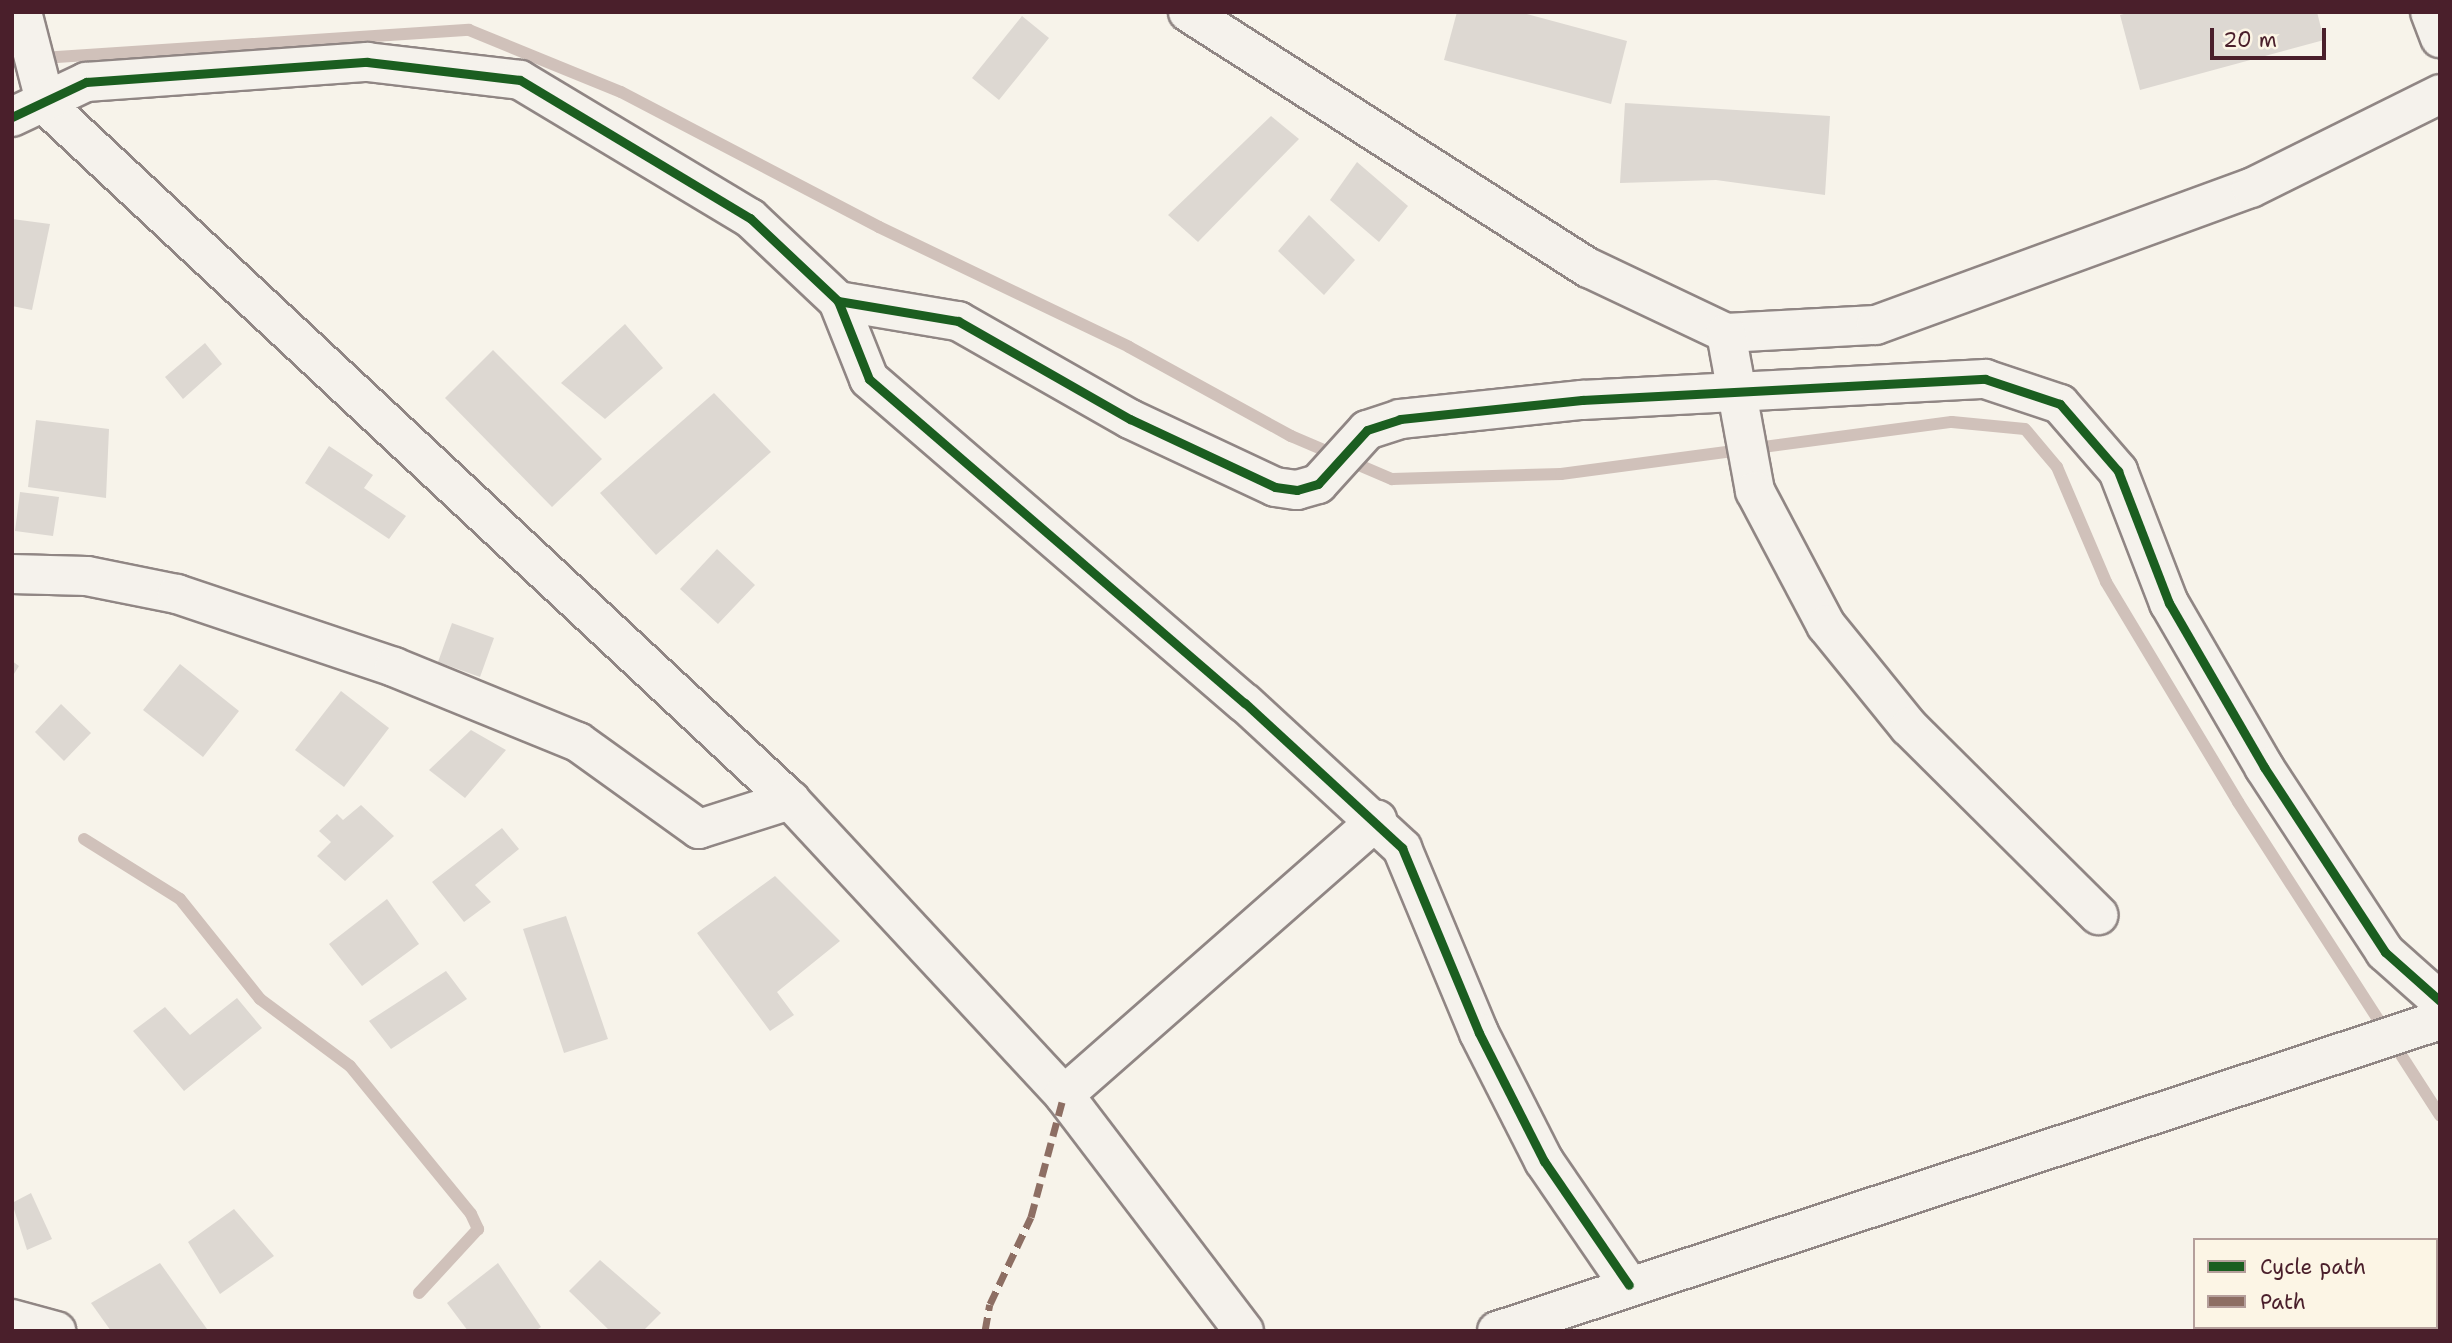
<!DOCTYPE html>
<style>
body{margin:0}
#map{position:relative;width:2452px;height:1343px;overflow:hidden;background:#f7f3ea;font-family:"Shantell Sans",sans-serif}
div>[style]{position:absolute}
.stream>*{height:12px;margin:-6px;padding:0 6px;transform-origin:6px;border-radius:6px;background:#d0c1ba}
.building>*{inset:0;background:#ddd8d2}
.roads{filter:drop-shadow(2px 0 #908684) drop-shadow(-2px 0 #908684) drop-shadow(0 2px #908684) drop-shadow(0 -2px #908684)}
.street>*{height:38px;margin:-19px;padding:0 19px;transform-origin:19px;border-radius:19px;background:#f5f2ec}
.quiet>*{height:7px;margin-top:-3.5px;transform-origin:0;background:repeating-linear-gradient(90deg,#8d6e63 0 14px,transparent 0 21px)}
.cycleway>*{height:9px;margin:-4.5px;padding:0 4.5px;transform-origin:4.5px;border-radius:4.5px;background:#1b5e20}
span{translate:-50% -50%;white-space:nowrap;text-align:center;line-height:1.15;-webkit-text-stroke:5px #fcf5e5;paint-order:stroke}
.frame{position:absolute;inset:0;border:14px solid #4a1f2b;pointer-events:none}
.legend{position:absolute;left:2193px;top:1238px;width:245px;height:91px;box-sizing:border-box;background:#fcf5e5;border:2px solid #b59f9b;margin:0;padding:9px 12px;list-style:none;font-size:21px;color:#4a1f2b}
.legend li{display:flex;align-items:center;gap:14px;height:35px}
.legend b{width:35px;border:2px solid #b59f9b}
.scale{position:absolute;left:2210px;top:28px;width:116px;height:32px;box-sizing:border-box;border:4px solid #4a1f2b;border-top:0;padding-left:9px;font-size:21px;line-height:24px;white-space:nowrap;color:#4a1f2b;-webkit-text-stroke:5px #fcf5e5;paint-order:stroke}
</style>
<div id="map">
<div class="stream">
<i style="left:12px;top:60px;width:458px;rotate:-3.8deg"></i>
<i style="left:469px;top:30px;width:164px;rotate:22.2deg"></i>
<i style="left:621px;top:92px;width:291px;rotate:27.6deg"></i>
<i style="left:879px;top:227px;width:277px;rotate:25.6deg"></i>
<i style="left:1129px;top:347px;width:185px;rotate:28.8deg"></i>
<i style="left:1291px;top:436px;width:110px;rotate:23.1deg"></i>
<i style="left:1392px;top:479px;width:169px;rotate:-1.7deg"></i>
<i style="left:1561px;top:474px;width:394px;rotate:-7.6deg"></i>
<i style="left:1952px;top:422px;width:73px;rotate:5.5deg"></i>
<i style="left:2025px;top:429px;width:50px;rotate:49.9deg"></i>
<i style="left:2057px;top:467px;width:125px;rotate:66.9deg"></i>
<i style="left:2106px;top:582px;width:257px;rotate:59deg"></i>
<i style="left:2238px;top:802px;width:373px;rotate:57.2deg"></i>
<i style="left:84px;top:839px;width:113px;rotate:32deg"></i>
<i style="left:180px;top:899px;width:128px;rotate:51.3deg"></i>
<i style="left:260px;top:999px;width:112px;rotate:36.7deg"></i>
<i style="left:350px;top:1066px;width:191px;rotate:50.7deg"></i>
<i style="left:471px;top:1214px;width:17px;rotate:65deg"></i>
<i style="left:478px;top:1229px;width:87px;rotate:132.7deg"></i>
</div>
<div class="building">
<i style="clip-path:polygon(1457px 12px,1519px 12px,1627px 41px,1611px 104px,1444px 60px)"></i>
<i style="clip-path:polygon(2131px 12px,2317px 12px,2324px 40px,2140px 90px,2120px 15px)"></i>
<i style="clip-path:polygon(1022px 16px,1049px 38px,999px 100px,972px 78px)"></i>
<i style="clip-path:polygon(1625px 103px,1830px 116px,1825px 195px,1716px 180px,1620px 183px)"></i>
<i style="clip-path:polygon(1271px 116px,1299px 139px,1198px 242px,1168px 215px)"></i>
<i style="clip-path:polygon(1357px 162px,1408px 206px,1379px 242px,1330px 200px)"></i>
<i style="clip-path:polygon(1309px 215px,1355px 260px,1324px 295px,1278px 251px)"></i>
<i style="clip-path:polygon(12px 219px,50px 224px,32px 310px,12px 306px)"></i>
<i style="clip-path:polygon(625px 324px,663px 368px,605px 419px,561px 383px)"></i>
<i style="clip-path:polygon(205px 343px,222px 364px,183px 399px,165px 377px)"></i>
<i style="clip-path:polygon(493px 350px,602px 459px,552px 507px,445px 398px)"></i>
<i style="clip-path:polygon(714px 393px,771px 452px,656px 555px,600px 493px)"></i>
<i style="clip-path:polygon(36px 420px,109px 429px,106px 498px,28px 487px)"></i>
<i style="clip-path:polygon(329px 446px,373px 475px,364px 488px,406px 516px,389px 539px,305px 483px)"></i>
<i style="clip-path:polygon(20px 492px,59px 497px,53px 536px,15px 531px)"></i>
<i style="clip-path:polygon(717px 549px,755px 585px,718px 624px,680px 589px)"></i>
<i style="clip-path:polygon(452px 623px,494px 638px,480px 677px,438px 662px)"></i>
<i style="clip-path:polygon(12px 661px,19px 666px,12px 677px)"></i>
<i style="clip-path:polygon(180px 664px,239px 711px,203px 757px,143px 710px)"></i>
<i style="clip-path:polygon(341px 691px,389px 728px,344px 787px,295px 750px)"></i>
<i style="clip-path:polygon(61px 704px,91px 733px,64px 761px,35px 732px)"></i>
<i style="clip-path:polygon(471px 730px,506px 750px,465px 798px,429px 770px)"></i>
<i style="clip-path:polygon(361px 805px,394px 836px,345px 881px,317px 856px,331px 842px,319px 831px,337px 814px,343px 820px)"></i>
<i style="clip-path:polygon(502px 828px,519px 849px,475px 885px,491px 902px,464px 922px,432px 882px)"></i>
<i style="clip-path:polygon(775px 876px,840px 941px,777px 992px,794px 1015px,770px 1031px,697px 933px)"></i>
<i style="clip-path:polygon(387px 899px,419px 944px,362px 986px,329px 944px)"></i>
<i style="clip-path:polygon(566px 916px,608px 1039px,564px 1053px,523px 929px)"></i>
<i style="clip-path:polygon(446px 971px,467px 999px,391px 1049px,369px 1021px)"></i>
<i style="clip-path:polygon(237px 998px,262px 1028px,184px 1091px,133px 1031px,165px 1007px,190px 1035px)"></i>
<i style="clip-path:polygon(31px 1193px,52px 1239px,27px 1250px,12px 1203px)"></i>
<i style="clip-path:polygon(234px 1209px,274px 1256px,220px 1294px,188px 1242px)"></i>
<i style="clip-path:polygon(600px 1260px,661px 1313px,643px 1331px,610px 1331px,569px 1291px)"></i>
<i style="clip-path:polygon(160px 1263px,207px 1329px,111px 1331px,91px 1303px)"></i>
<i style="clip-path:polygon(498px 1263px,541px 1327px,535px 1331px,468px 1331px,447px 1303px)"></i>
</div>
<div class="roads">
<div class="street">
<i style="left:22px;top:12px;width:96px;rotate:75.5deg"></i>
<i style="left:46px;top:105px;width:1018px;rotate:43.05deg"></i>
<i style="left:790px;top:800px;width:403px;rotate:47.1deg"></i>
<i style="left:1064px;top:1095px;width:297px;rotate:52.7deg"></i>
<i style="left:1188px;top:12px;width:476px;rotate:32.6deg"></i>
<i style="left:1589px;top:268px;width:152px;rotate:25.4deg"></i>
<i style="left:1726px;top:333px;width:150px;rotate:-3.1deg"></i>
<i style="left:1876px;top:325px;width:399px;rotate:-20.1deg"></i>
<i style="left:2251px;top:188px;width:211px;rotate:-26.4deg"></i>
<i style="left:2430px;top:12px;width:28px;rotate:69deg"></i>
<i style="left:12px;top:117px;width:82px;rotate:-25.3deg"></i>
<i style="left:86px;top:82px;width:282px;rotate:-4.1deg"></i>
<i style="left:367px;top:62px;width:154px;rotate:6.7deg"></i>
<i style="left:520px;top:80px;width:268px;rotate:31deg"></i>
<i style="left:750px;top:218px;width:121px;rotate:43.3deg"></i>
<i style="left:838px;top:301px;width:84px;rotate:68.3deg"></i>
<i style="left:869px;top:379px;width:496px;rotate:40.8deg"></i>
<i style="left:1245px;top:703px;width:214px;rotate:42.7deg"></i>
<i style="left:1402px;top:848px;width:200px;rotate:67.4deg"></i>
<i style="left:1479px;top:1033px;width:144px;rotate:63.1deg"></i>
<i style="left:1544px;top:1161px;width:150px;rotate:55.6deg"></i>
<i style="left:838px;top:301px;width:122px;rotate:9.5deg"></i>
<i style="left:958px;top:321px;width:198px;rotate:29.7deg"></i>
<i style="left:1130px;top:419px;width:160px;rotate:25.1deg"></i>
<i style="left:1275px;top:487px;width:22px;rotate:8deg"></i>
<i style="left:1297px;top:490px;width:22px;rotate:-16deg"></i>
<i style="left:1318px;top:484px;width:73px;rotate:-47.8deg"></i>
<i style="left:1367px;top:430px;width:35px;rotate:-18deg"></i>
<i style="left:1400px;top:419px;width:183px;rotate:-6deg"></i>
<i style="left:1582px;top:400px;width:404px;rotate:-3deg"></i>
<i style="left:1985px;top:379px;width:79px;rotate:18.4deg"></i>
<i style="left:2060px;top:404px;width:89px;rotate:49.1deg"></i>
<i style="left:2118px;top:471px;width:142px;rotate:68.9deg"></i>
<i style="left:2169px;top:603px;width:190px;rotate:59.9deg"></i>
<i style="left:2264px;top:767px;width:221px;rotate:56.8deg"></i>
<i style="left:2385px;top:952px;width:74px;rotate:41.7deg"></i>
<i style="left:1726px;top:333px;width:161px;rotate:79.6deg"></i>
<i style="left:1755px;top:491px;width:152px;rotate:62.1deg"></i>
<i style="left:1826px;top:625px;width:132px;rotate:50.9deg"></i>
<i style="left:1909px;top:727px;width:267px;rotate:44.8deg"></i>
<i style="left:12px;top:574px;width:75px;rotate:1.5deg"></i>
<i style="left:87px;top:576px;width:92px;rotate:11.3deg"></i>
<i style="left:177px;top:594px;width:229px;rotate:18.6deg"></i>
<i style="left:394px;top:667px;width:199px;rotate:22.2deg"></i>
<i style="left:578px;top:742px;width:149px;rotate:35.7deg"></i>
<i style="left:699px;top:829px;width:96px;rotate:-17.7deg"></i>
<i style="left:1064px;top:1095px;width:417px;rotate:-41.3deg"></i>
<i style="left:12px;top:1319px;width:46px;rotate:15.3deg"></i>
<i style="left:1497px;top:1331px;width:993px;rotate:-18.25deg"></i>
</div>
</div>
<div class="quiet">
<i style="left:985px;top:1331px;width:27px;rotate:-80deg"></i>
<i style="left:990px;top:1304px;width:96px;rotate:-64.8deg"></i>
<i style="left:1031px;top:1217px;width:126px;rotate:-74.9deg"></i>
</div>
<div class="cycleway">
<i style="left:12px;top:117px;width:82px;rotate:-25.3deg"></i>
<i style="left:86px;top:82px;width:282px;rotate:-4.1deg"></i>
<i style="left:367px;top:62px;width:154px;rotate:6.7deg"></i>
<i style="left:520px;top:80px;width:268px;rotate:31deg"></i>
<i style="left:750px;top:218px;width:121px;rotate:43.3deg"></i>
<i style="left:838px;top:301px;width:84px;rotate:68.3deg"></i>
<i style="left:869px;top:379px;width:496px;rotate:40.8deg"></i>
<i style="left:1245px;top:703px;width:214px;rotate:42.7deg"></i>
<i style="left:1402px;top:848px;width:200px;rotate:67.4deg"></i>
<i style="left:1479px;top:1033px;width:144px;rotate:63.1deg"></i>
<i style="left:1544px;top:1161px;width:150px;rotate:55.6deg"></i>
<i style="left:838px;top:301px;width:122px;rotate:9.5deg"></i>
<i style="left:958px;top:321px;width:198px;rotate:29.7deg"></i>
<i style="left:1130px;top:419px;width:160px;rotate:25.1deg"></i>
<i style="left:1275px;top:487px;width:22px;rotate:8deg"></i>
<i style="left:1297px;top:490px;width:22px;rotate:-16deg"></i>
<i style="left:1318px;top:484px;width:73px;rotate:-47.8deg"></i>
<i style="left:1367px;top:430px;width:35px;rotate:-18deg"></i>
<i style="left:1400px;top:419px;width:183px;rotate:-6deg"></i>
<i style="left:1582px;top:400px;width:404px;rotate:-3deg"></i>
<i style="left:1985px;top:379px;width:79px;rotate:18.4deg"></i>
<i style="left:2060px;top:404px;width:89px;rotate:49.1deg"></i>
<i style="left:2118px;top:471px;width:142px;rotate:68.9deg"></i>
<i style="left:2169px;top:603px;width:190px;rotate:59.9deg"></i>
<i style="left:2264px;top:767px;width:221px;rotate:56.8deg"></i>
<i style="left:2385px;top:952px;width:74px;rotate:41.7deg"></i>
</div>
<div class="frame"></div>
<ul class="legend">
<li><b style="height:9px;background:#1b5e20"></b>Cycle path</li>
<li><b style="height:9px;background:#8d6e63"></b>Path</li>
</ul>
<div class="scale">20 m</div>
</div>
